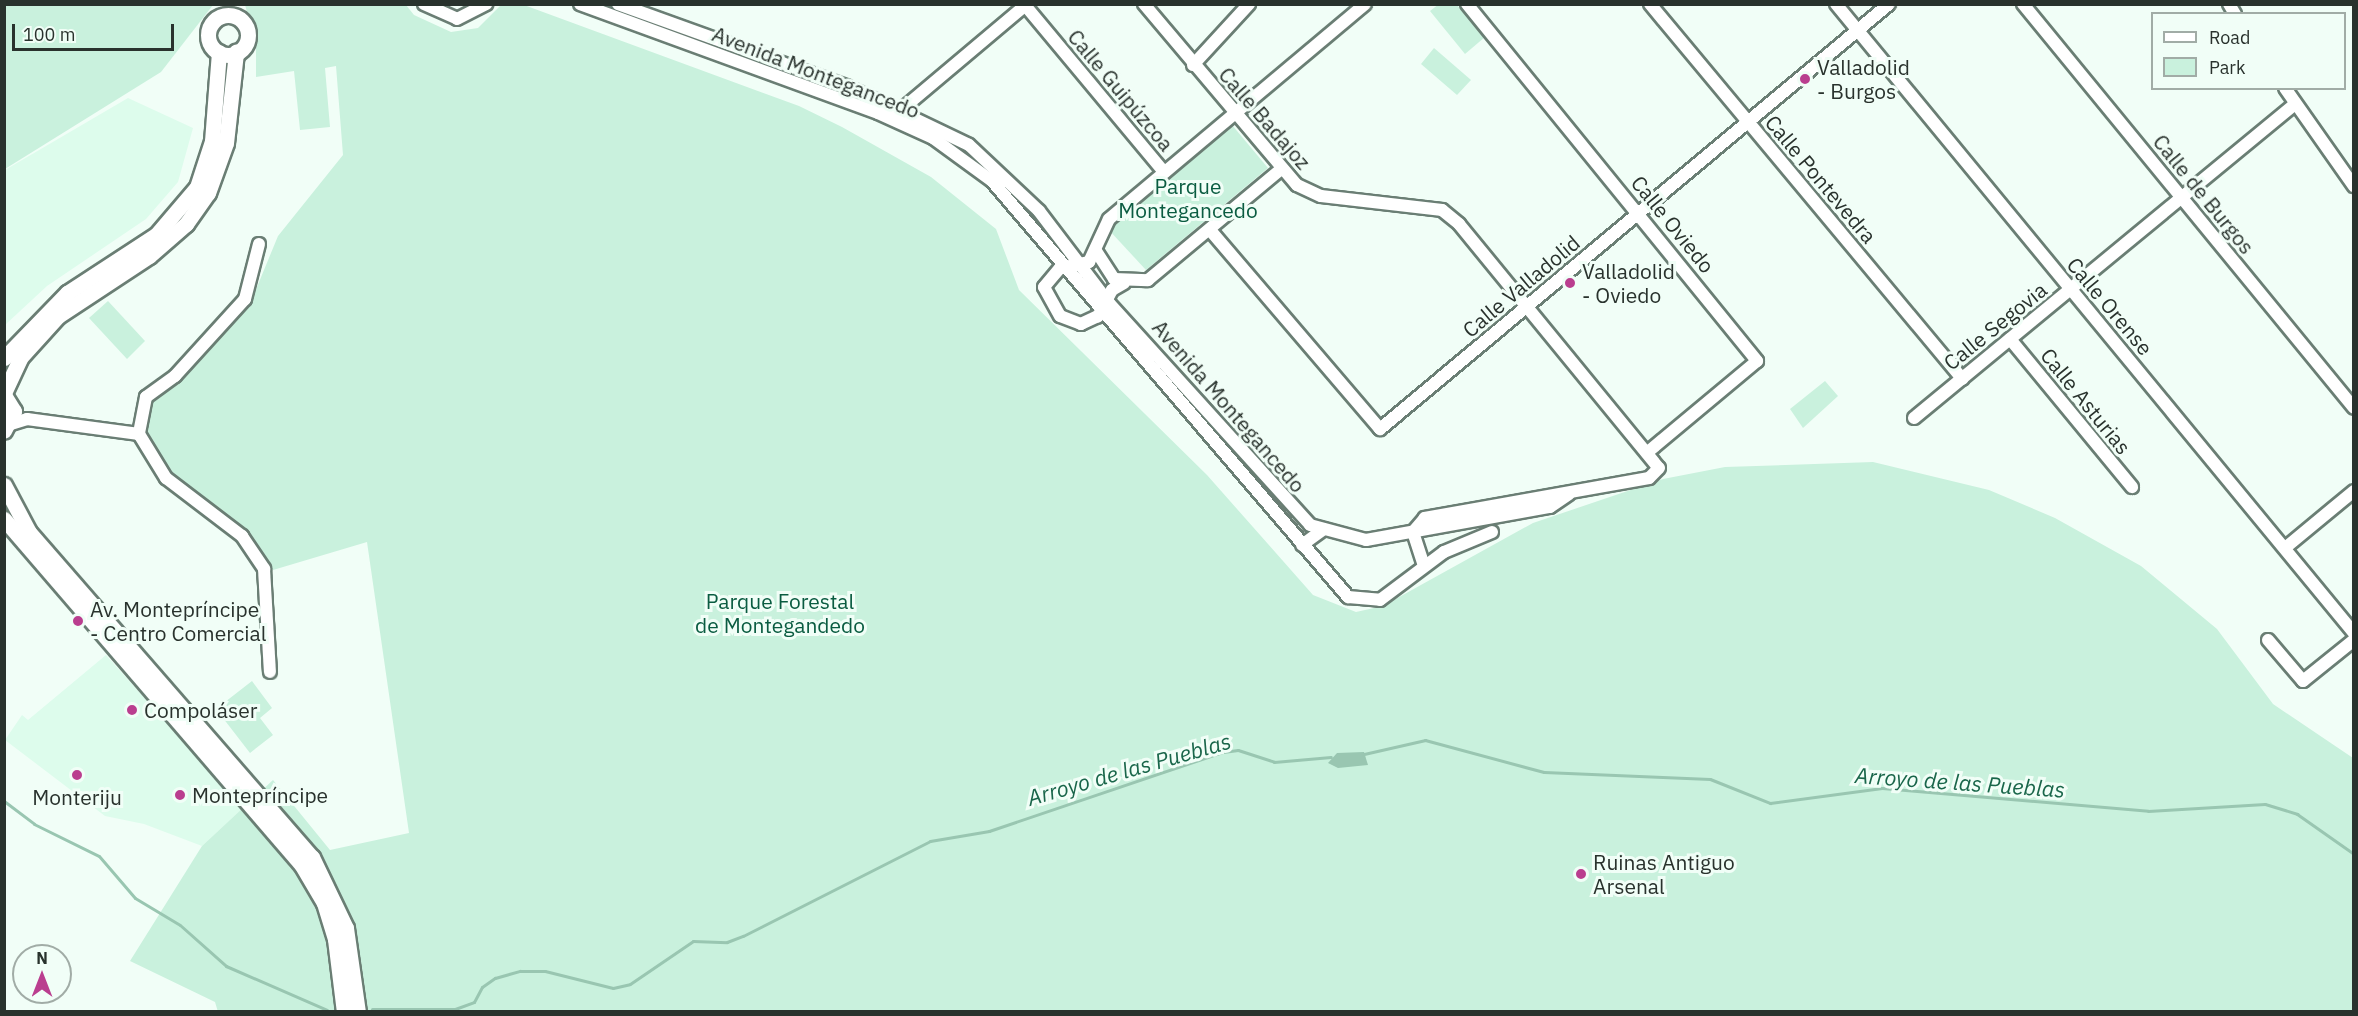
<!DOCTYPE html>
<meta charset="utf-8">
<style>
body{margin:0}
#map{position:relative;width:2358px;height:1016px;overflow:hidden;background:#f1fef7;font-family:"IBM Plex Sans",sans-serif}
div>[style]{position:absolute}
.built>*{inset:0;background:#ddfcec}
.green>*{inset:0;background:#c9f1dd}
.water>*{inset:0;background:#99c6b1}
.stream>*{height:3px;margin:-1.5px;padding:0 1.5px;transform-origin:1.5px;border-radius:1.5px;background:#99c6b1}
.roads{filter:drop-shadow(2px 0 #6a7e74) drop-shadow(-2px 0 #6a7e74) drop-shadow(0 2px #6a7e74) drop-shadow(0 -2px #6a7e74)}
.minor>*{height:12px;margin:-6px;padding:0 6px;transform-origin:6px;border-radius:6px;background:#fff}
.tertiary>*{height:15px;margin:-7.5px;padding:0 7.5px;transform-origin:7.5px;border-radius:7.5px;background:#fff}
.tertiary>.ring{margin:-7.5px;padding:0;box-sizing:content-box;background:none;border:15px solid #fff;border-radius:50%}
.dots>*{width:16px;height:16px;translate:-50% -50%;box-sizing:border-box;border:3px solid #f1fef7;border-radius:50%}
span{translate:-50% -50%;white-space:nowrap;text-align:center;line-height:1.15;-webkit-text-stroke:6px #f1fef7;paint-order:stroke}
.poi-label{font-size:21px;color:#29322d}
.left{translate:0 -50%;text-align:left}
.street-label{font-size:21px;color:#29322d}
.park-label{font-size:21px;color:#0a5c41}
.water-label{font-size:22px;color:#19664a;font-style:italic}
.frame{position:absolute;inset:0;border:6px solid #29322d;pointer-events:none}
.legend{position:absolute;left:2151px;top:12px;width:195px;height:78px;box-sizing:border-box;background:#f1fef7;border:2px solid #a1aca6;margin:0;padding:8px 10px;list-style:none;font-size:18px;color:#29322d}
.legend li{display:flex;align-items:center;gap:12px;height:30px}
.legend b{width:30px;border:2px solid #a1aca6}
.north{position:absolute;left:12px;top:944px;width:60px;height:60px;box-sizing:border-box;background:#f1fef7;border:2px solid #a1aca6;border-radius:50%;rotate:0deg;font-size:16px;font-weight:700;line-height:24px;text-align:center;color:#29322d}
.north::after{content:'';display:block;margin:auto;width:21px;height:27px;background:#ba3e8f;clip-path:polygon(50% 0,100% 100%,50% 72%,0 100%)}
.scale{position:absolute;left:12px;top:24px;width:162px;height:27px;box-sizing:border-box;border:3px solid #29322d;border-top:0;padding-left:8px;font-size:18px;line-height:21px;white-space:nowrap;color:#29322d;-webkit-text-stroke:4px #f1fef7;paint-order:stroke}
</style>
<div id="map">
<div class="built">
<i style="clip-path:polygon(128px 98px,193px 128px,178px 182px,146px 219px,47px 286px,5px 325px,5px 170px)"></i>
<i style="clip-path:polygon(106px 655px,243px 808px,202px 846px,144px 824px,105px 816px,5px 740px,22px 715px,28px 720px)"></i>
</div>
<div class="green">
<i style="clip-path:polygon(5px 4px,213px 4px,213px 5px,161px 72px,5px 169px)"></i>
<i style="clip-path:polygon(1439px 4px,1457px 5px,1485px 37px,1465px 54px,1430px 11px)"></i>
<i style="clip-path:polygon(245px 5px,406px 5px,414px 15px,451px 32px,478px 28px,501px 5px,524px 5px,799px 106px,842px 127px,931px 177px,996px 229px,1019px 290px,1207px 475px,1313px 595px,1356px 612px,1383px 606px,1533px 523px,1663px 479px,1725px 467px,1873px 462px,1989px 490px,2055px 518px,2141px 566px,2217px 629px,2273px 704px,2353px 758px,2353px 1011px,218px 1012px,215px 1002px,130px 961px,202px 846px,273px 780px,330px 850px,409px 833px,367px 542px,273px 570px,180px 483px,143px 431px,155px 396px,250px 304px,278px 236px,343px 155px,336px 66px,325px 68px,330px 127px,300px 130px,294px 71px,256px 77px,256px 43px)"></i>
<i style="clip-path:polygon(1434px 48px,1471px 80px,1457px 95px,1421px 64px)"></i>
<i style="clip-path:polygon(1232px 125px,1268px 168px,1146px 270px,1108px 229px)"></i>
<i style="clip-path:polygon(108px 301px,145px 341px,127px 359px,89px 318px)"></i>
<i style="clip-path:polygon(1825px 381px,1838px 396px,1803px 428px,1790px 409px)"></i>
<i style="clip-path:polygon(252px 681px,272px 708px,260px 718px,273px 735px,250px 753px,216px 709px)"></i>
</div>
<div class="water">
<i style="clip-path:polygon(1364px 752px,1368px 765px,1338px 768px,1328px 763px,1337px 753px)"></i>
</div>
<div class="stream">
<i style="left:1364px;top:754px;width:63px;rotate:-12.9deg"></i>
<i style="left:1425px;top:740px;width:123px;rotate:15.1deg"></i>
<i style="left:1544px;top:772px;width:166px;rotate:2.4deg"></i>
<i style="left:1710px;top:779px;width:65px;rotate:21.8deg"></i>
<i style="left:1770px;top:803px;width:113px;rotate:-7.6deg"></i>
<i style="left:1882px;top:788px;width:267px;rotate:4.9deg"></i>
<i style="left:2148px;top:811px;width:117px;rotate:-3.4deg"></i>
<i style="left:2265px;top:804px;width:34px;rotate:17deg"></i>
<i style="left:2297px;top:814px;width:70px;rotate:35.1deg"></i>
<i style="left:4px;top:801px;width:38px;rotate:37deg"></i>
<i style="left:34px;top:824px;width:72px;rotate:26.2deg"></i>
<i style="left:99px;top:856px;width:55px;rotate:49.4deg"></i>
<i style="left:135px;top:898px;width:52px;rotate:31deg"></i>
<i style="left:180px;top:925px;width:62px;rotate:41.7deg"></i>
<i style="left:226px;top:966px;width:110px;rotate:23.5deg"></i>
<i style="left:372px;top:1009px;width:83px"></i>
<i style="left:455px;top:1009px;width:20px;rotate:-20deg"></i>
<i style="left:474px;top:1002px;width:17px;rotate:-62deg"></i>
<i style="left:482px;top:987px;width:16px;rotate:-35deg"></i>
<i style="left:495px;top:978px;width:26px;rotate:-16deg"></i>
<i style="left:520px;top:971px;width:25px"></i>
<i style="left:545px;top:971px;width:70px;rotate:14deg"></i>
<i style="left:613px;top:988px;width:17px;rotate:-13deg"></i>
<i style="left:630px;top:984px;width:76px;rotate:-34.3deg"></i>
<i style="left:693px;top:941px;width:34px;rotate:2deg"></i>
<i style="left:727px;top:942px;width:17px;rotate:-21deg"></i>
<i style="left:743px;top:936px;width:210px;rotate:-26.9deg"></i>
<i style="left:930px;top:841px;width:60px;rotate:-9.6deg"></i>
<i style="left:989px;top:831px;width:247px;rotate:-18.7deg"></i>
<i style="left:1223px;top:752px;width:15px;rotate:-8deg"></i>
<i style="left:1238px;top:750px;width:38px;rotate:18deg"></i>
<i style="left:1274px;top:762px;width:57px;rotate:-5deg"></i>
</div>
<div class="roads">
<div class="minor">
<i style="left:424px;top:4px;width:36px;rotate:24deg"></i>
<i style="left:457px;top:19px;width:33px;rotate:-27deg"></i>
<i style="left:580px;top:4px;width:317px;rotate:20.1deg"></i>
<i style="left:878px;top:113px;width:60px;rotate:24.4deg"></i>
<i style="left:933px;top:138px;width:73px;rotate:36.1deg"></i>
<i style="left:992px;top:181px;width:548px;rotate:49.44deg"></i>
<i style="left:1348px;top:597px;width:32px;rotate:5deg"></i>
<i style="left:1380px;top:600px;width:80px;rotate:-36.9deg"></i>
<i style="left:1444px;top:552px;width:52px;rotate:-22.6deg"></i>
<i style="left:618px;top:4px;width:242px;rotate:19.8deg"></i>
<i style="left:846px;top:86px;width:136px;rotate:25.6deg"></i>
<i style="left:969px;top:145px;width:96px;rotate:43.3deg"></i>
<i style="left:1039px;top:211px;width:116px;rotate:52.7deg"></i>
<i style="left:1109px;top:303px;width:299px;rotate:47.8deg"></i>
<i style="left:1310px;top:525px;width:58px;rotate:15deg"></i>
<i style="left:1366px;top:540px;width:187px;rotate:-10.2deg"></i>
<i style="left:1550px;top:507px;width:23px;rotate:-34deg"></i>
<i style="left:1024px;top:4px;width:219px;rotate:50.2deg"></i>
<i style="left:1144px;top:4px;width:237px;rotate:49.8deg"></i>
<i style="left:1297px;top:185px;width:26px;rotate:25deg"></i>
<i style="left:1321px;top:196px;width:122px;rotate:6.6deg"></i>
<i style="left:1442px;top:210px;width:22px;rotate:39deg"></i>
<i style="left:1459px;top:224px;width:315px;rotate:50.7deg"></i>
<i style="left:1659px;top:468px;width:14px;rotate:135deg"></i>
<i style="left:1649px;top:478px;width:228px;rotate:169.9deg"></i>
<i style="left:1425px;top:518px;width:18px;rotate:131deg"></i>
<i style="left:1467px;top:4px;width:460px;rotate:50.9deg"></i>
<i style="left:1757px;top:361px;width:141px;rotate:140.2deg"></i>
<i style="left:1650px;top:4px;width:488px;rotate:50.2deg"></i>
<i style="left:1836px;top:4px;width:815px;rotate:50.53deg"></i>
<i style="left:2023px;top:4px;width:522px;rotate:50.67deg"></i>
<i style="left:2229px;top:4px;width:12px;rotate:59deg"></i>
<i style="left:1193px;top:65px;width:83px;rotate:-47.4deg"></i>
<i style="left:2285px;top:88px;width:120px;rotate:54.9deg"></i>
<i style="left:901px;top:110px;width:165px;rotate:-40.1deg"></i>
<i style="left:1210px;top:230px;width:262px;rotate:49.5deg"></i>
<i style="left:1380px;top:429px;width:663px;rotate:-39.86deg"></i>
<i style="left:259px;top:244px;width:57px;rotate:104.3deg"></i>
<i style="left:245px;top:299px;width:104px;rotate:132.3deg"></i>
<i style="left:175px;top:376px;width:36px;rotate:144deg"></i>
<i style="left:146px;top:397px;width:38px;rotate:101deg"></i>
<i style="left:139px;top:434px;width:52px;rotate:58.5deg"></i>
<i style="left:166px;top:478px;width:96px;rotate:37.3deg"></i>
<i style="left:242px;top:536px;width:40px;rotate:56deg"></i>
<i style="left:264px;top:569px;width:103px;rotate:86.7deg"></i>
<i style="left:1096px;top:251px;width:33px;rotate:57deg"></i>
<i style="left:1114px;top:279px;width:34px;rotate:2deg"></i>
<i style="left:1148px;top:280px;width:173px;rotate:-39.8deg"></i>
<i style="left:1124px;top:283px;width:14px;rotate:150deg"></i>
<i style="left:1112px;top:290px;width:30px;rotate:118deg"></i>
<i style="left:1098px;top:316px;width:19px;rotate:155deg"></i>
<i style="left:1081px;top:324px;width:22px;rotate:-159deg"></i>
<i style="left:1060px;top:316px;width:33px;rotate:-119deg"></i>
<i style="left:1044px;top:287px;width:25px;rotate:-50deg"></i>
<i style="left:1060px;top:268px;width:30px;rotate:-12deg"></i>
<i style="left:1089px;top:262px;width:47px;rotate:-65.1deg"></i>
<i style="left:1109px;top:219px;width:334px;rotate:-40deg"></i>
<i style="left:2010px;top:339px;width:192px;rotate:50.5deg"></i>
<i style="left:1914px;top:418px;width:494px;rotate:-39.5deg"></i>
<i style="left:11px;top:424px;width:17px;rotate:-17deg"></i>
<i style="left:27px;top:419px;width:113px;rotate:7.6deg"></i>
<i style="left:1413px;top:532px;width:35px;rotate:72deg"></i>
<i style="left:1302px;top:545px;width:26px;rotate:-36deg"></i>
<i style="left:2285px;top:548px;width:89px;rotate:-39.6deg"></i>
<i style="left:2268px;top:640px;width:54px;rotate:49.5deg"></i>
<i style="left:2303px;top:681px;width:65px;rotate:-38.8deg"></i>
</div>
<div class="tertiary">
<i class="ring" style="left:208px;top:15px;width:25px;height:25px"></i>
<i style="left:4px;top:358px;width:91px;rotate:-45.9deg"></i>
<i style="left:67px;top:293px;width:106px;rotate:-33.1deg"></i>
<i style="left:156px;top:235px;width:63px;rotate:-49.5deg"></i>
<i style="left:197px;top:187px;width:48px;rotate:-71.9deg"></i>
<i style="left:212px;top:141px;width:89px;rotate:-85.5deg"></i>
<i style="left:4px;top:393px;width:38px;rotate:-65deg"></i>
<i style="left:20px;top:358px;width:57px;rotate:-47.9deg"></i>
<i style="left:58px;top:316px;width:109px;rotate:-33.4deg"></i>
<i style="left:149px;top:256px;width:49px;rotate:-40.9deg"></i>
<i style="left:186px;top:224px;width:38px;rotate:-55deg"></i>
<i style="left:208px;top:193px;width:53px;rotate:-70.2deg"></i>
<i style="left:226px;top:143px;width:92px;rotate:-83.7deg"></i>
<i style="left:4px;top:395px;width:19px;rotate:58deg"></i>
<i style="left:14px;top:411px;width:22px;rotate:117deg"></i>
<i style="left:4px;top:485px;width:53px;rotate:62deg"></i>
<i style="left:29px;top:532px;width:431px;rotate:49deg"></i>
<i style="left:312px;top:857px;width:79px;rotate:64.4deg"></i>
<i style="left:346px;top:928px;width:85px;rotate:81.9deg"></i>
<i style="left:4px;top:519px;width:455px;rotate:49.3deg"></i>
<i style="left:301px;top:864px;width:45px;rotate:59.5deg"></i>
<i style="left:324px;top:903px;width:38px;rotate:73deg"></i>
<i style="left:335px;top:939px;width:74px;rotate:83deg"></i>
</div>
</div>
<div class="dots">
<i style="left:1805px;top:79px;background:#ba3e8f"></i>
<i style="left:1570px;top:283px;background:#ba3e8f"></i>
<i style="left:78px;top:621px;background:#ba3e8f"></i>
<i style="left:132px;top:710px;background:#ba3e8f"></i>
<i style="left:77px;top:775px;background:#ba3e8f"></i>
<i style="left:180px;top:795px;background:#ba3e8f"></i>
<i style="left:1581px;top:874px;background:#ba3e8f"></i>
</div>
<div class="poi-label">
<span class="left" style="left:1817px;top:79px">Valladolid<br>- Burgos</span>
<span class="left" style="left:1582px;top:283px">Valladolid<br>- Oviedo</span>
<span class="left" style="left:90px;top:621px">Av. Montepríncipe<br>- Centro Comercial</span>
<span class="left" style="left:144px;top:710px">Compoláser</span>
<span class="left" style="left:192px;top:795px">Montepríncipe</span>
<span style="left:77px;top:797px">Monteriju</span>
<span class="left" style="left:1593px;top:874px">Ruinas Antiguo<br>Arsenal</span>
</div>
<div class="street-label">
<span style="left:816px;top:72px;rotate:21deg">Avenida Montegancedo</span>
<span style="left:1121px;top:90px;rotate:50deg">Calle Guipúzcoa</span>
<span style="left:1265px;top:118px;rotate:49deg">Calle Badajoz</span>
<span style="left:1821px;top:179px;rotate:50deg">Calle Pontevedra</span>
<span style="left:2204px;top:194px;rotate:51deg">Calle de Burgos</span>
<span style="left:1673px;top:224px;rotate:51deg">Calle Oviedo</span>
<span style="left:1521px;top:286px;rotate:-40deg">Calle Valladolid</span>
<span style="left:2110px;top:306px;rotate:50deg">Calle Orense</span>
<span style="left:1995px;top:326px;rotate:-39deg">Calle Segovia</span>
<span style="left:2086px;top:401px;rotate:51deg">Calle Asturias</span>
<span style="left:1229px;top:406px;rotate:49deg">Avenida Montegancedo</span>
</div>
<div class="park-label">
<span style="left:1188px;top:198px">Parque<br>Montegancedo</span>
<span style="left:780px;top:613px">Parque Forestal<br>de Montegandedo</span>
</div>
<div class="water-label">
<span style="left:1129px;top:769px;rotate:-16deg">Arroyo de las Pueblas</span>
<span style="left:1960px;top:782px;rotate:4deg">Arroyo de las Pueblas</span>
</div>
<div class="frame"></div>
<ul class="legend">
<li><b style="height:8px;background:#fff"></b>Road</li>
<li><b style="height:16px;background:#c9f1dd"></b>Park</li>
</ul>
<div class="north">N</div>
<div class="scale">100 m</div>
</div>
